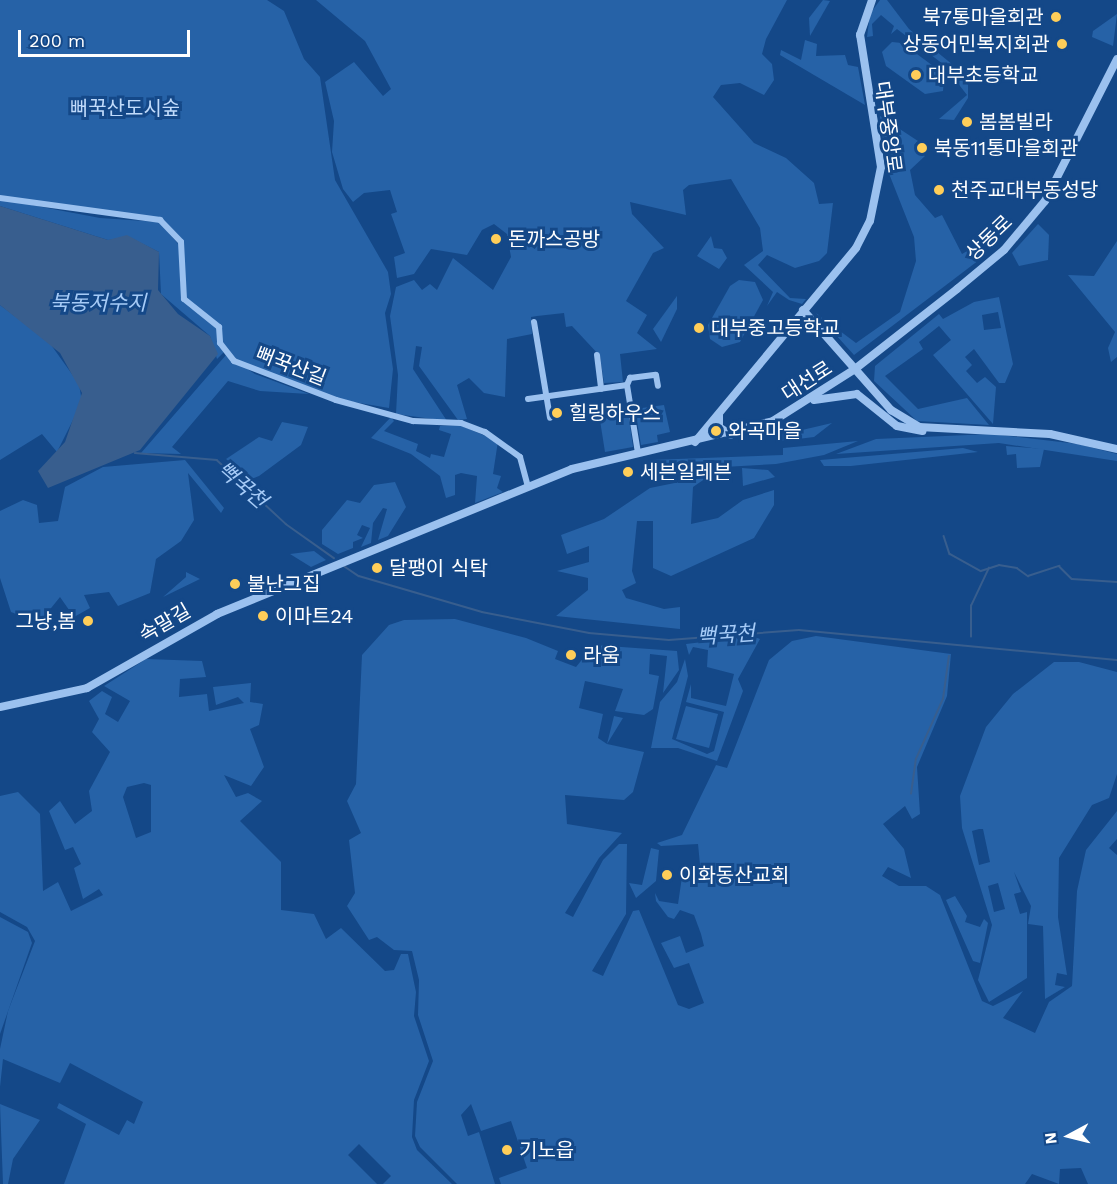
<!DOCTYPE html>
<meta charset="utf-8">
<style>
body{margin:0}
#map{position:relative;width:1117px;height:1184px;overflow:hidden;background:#144888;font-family:"Work Sans","Noto Sans KR",sans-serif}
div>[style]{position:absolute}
.green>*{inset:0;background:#2662a7}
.water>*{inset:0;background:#385e8e}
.stream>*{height:1.5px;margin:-0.75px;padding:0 0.75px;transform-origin:0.75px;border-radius:0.75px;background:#385e8e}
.minor>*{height:6px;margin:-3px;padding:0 3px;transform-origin:3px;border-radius:3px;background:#9bc1ef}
.tertiary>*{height:8px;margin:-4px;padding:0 4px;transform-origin:4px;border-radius:4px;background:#9bc1ef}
.dots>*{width:16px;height:16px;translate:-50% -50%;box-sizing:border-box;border:3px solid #144888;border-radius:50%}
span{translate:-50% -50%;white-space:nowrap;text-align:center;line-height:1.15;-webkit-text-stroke:6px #144888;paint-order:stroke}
.poi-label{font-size:20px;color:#fff}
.right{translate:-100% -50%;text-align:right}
.left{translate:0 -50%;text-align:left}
.park-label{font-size:20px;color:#c1dbfb}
.street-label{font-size:20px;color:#fff}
.water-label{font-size:21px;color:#a6cbf7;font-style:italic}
.north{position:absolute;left:1039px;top:1106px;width:60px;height:60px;-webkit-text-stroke:4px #144888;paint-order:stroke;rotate:263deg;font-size:16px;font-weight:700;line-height:24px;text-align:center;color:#fff}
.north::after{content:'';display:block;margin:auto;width:21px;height:27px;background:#fff;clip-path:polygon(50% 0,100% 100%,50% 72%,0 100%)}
.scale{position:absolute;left:18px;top:30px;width:172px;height:27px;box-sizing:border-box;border:3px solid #fff;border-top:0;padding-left:8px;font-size:18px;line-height:21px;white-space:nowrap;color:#fff;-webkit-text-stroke:4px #144888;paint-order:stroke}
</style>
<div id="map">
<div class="green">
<i style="clip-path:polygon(0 0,267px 0,284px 11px,304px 59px,320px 77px,335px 180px,388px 272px,391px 294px,385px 313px,393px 369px,389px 408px,336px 399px,235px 360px,222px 343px,221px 330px,185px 298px,182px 241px,160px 218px,0 196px)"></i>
<i style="clip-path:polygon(316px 0,787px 0,766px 39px,762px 54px,772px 64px,774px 80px,764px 95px,740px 83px,721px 85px,713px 97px,754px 143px,786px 158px,814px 183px,819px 204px,833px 203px,827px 253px,819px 261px,795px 268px,767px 255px,758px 265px,790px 298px,806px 299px,802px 304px,789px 300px,777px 292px,767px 306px,773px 292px,744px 265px,763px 251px,760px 228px,731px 179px,689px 185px,683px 190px,686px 215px,630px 202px,632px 214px,664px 248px,653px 253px,626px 301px,647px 315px,637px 333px,657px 349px,620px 354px,623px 382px,604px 383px,600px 356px,572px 326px,566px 327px,564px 313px,537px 316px,531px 317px,532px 334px,507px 339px,505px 397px,484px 393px,469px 378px,457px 385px,467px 419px,458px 420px,419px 366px,422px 347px,416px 346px,413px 369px,447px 421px,396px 414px,398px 375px,390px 316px,396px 287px,414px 280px,422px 290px,430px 284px,437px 290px,453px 258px,493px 290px,511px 257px,507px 234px,494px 224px,482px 230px,467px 255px,431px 249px,414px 274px,397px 278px,394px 257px,405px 253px,391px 214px,397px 212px,390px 190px,364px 193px,353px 202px,343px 189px,332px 152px,334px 121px,325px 82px,354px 62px,383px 96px,391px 89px,365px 41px)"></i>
<i style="clip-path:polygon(823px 0,830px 1px,810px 36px,809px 18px)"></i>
<i style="clip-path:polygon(880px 0,887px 0,909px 29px,953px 65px,968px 85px,968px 98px,954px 120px,939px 119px,967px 95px,953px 77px,956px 74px,897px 29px,891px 34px,894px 26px,881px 15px,872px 24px,873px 36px,867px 37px,870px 14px)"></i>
<i style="clip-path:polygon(1117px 14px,1113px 46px,1092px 37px,1093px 31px)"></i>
<i style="clip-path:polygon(805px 40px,817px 44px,816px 56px,845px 55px,848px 65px,858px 67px,865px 105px,780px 55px,781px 50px,801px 60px)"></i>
<i style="clip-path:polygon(892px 42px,902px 43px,944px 74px,943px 91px,925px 94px,886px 66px,882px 52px)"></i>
<i style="clip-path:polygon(880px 116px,918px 141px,914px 145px,925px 156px,910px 170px,915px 195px,935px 218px,942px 215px,962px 254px,976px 246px,983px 257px,854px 355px,816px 313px,856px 343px,900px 312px,916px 261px,914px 237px,886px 166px)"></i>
<i style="clip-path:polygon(0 199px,100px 218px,159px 222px,180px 246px,180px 282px,189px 307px,215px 324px,224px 352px,217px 359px,210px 336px,161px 294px,159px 252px,131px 238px,108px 240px,0 206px)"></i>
<i style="clip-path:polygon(1038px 224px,1049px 235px,1048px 260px,1019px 266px,1012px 253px)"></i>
<i style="clip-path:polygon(711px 236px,714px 248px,722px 249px,727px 258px,719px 269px,697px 256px)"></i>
<i style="clip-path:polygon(1117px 241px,1117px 357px,1111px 362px,1108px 348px,1115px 332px,1068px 275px,1094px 276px)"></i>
<i style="clip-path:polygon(739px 280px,755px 282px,763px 300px,740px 342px,722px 347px,710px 339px,708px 325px,730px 286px)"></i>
<i style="clip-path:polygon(677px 296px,677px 309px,661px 342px,653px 329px)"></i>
<i style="clip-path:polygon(evenodd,999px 297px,1013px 364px,1005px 383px,999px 383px,974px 349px,965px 357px,972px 365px,966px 371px,977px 383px,985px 377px,996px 387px,993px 424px,933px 355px,951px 340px,939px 326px,919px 342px,923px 349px,885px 376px,918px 409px,967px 398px,989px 425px,917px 421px,874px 381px,875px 366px,939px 314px,943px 319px,974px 302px,999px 297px,998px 312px,1001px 328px,984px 330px,982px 315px,998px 312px)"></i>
<i style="clip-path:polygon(0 305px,49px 342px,79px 384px,82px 402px,57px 452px,42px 434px,0 460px)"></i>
<i style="clip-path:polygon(226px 355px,255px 374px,309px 394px,260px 391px,228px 381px,172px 447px,181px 454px,141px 453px)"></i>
<i style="clip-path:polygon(664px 405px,670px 432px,657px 435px,658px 442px,641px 445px,635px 409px)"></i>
<i style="clip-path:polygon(628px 410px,633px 447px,605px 452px,599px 414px)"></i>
<i style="clip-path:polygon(391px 417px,394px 421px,384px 431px,418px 444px,416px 451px,430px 458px,431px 454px,444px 457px,451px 434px,439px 430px,440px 426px,459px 425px,498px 441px,493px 474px,501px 476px,497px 488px,503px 492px,475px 503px,477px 476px,461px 473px,455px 475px,455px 495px,446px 498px,440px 476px,411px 454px,371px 438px)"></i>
<i style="clip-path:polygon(282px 422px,308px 427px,301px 445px,259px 476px,251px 479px,226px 459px,259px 437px,272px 441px)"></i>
<i style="clip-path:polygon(832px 423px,814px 437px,782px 441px,780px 430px,785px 434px)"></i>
<i style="clip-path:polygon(991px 434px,1078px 444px,1117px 454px,1117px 461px,999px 443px,836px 454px,876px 439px)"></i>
<i style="clip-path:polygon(858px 441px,824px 455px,776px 464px,652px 471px,648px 466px,651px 460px,783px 455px,783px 448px)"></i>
<i style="clip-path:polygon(1006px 446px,1044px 449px,1040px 467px,1017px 468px,1016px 454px,1007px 455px)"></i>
<i style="clip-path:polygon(963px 448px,978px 452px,851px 466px,824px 466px,820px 460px)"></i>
<i style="clip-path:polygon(185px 460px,224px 508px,221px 513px,188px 473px,194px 520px,181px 541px,156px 559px,150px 593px,118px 606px,109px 592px,84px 595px,90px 608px,74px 617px,60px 597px,39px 623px,11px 612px,0 578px,0 511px,23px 500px,37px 505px,39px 523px,58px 521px,65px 487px,103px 467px)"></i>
<i style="clip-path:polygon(742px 468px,768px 470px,775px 477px,743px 486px)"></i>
<i style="clip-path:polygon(709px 476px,693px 487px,691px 524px,718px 518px,743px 500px,774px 490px,774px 505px,754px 538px,671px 576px,653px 568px,653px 521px,637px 521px,632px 571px,636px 583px,622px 590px,626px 598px,664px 609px,680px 607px,680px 629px,556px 616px,588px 590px,588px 578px,557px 571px,589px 562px,589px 546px,567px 554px,561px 535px,604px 519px,650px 488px)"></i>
<i style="clip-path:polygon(395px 482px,406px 507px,388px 536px,378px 540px,387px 509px,383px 508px,373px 523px,371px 543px,361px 547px,370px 528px,362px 525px,357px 535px,363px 538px,353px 542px,353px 548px,338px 554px,322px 544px,322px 530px,347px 500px,360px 503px,374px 485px)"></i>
<i style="clip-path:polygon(314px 551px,326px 560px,311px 567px,290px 554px)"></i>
<i style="clip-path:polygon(186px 572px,200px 579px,163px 597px,186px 577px)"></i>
<i style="clip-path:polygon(455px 619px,526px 638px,558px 651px,555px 659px,576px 667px,594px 645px,677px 651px,679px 670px,663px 693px,667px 656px,650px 654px,649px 674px,659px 676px,653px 709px,644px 715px,615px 711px,623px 689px,585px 681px,579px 708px,603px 714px,598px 738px,607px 744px,614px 716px,623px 718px,607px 744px,644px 752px,633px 792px,624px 800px,565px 795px,567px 824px,622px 833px,599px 858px,565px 913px,573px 917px,603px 860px,619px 844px,627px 844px,626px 914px,592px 971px,603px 976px,633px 911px,639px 910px,678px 1005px,689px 1009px,704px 1003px,689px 963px,674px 968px,661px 943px,680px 936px,686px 953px,704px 946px,701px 934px,694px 915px,680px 910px,674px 919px,668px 917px,656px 901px,655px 893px,659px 901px,678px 904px,682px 877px,701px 875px,698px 844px,661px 846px,657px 843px,682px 835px,716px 765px,727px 768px,769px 660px,792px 641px,816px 636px,951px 654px,947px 696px,917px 767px,920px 814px,912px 819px,905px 806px,883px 824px,904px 849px,911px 878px,888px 867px,882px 876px,899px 886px,926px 886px,940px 895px,982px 1001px,993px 1006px,1023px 991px,1003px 1018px,1035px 1033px,1049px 1002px,1072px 986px,1077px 891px,1086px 850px,1117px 811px,1117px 839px,1109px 848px,1117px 855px,1117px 1184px,1088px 1184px,1081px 1168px,1060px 1169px,1059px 1184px,1032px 1174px,1025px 1184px,501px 1184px,499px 1178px,527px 1168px,511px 1121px,481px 1131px,471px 1104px,461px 1115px,468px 1136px,479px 1132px,495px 1184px,457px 1184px,420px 1147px,415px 1136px,417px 1102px,433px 1061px,418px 1015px,419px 980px,412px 951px,394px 950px,377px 937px,369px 940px,347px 906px,355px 893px,349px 840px,361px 833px,347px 801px,356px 784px,362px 655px,389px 625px,404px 620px)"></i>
<i style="clip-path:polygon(752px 636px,760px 639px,738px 679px,743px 691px,717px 761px,678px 748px,651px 748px,660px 702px,677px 682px,685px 659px,688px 676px,672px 739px,707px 754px,714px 751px,724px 712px,686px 702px,691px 684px,691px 698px,726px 706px,734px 674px,707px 667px,708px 650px,693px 647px,689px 655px,686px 644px)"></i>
<i style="clip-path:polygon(evenodd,146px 659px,202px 661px,206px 677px,180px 679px,179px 697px,207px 694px,209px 711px,244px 703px,238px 697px,216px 705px,213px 687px,251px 683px,250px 702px,263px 704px,259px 725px,250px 729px,264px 767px,251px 786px,224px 775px,236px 797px,248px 793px,262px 801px,240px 821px,281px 862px,281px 910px,314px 914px,326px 939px,341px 928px,385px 971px,394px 970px,401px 954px,408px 954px,416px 992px,414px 1016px,429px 1061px,414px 1100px,412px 1137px,417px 1150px,452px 1184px,383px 1184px,391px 1176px,359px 1144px,348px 1155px,377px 1184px,64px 1184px,86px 1124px,57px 1108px,59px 1103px,119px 1135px,127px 1120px,134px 1124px,143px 1102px,70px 1063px,60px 1083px,3px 1059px,0 1087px,0 1049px,8px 1011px,35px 941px,27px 927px,0 912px,0 796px,18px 792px,40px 814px,43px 891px,58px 882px,71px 911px,103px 895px,99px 889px,83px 899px,74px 868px,81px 864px,73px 847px,65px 850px,49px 811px,60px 801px,75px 824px,92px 811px,89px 791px,110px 752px,92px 732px,99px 719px,89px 701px,102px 691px,112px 697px,105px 714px,118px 722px,130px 701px,104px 686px,146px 659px,144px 783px,151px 785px,151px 832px,136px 838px,123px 797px,127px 787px,144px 783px)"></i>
<i style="clip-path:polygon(evenodd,1054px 662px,1079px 662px,1117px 672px,1117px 774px,1109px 798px,1092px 805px,1059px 858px,1058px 917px,1067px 975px,1057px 973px,1055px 985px,1065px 987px,1045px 999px,1043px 926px,1028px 924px,1031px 906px,1014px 872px,1021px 892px,1014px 894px,1020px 914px,1027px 912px,1027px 978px,989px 1002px,978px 980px,992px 925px,962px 828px,960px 796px,986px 727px,1013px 694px,1054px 662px,979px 829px,983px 829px,990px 862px,979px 865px,972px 831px,979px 829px,1054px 662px,998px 883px,1005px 909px,994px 912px,988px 886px,998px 883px)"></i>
<i style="clip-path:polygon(686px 706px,718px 714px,709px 748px,676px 739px)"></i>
<i style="clip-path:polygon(651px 848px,659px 850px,656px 881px,636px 898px,629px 883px,642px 885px)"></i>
<i style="clip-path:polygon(955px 896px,967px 916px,965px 922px,980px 927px,984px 919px,988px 923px,980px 963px,973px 961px,946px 900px)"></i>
<i style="clip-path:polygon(0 917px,28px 932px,32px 943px,0 1034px)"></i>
<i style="clip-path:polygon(0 1104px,40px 1120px,13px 1159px,8px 1184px,3px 1184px)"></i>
</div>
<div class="water">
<i style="clip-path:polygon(0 206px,108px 240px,127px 235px,159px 252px,158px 290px,178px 314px,210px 336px,218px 354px,140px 450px,48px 488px,38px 471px,65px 442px,82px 393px,60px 353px,0 305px)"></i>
</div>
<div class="stream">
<i style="left:135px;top:453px;width:82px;rotate:4.9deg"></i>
<i style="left:217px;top:460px;width:94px;rotate:42.8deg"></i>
<i style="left:286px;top:524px;width:59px;rotate:35.3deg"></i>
<i style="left:944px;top:536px;width:19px;rotate:72deg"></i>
<i style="left:950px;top:554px;width:35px;rotate:29deg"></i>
<i style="left:981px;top:571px;width:19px;rotate:-18deg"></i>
<i style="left:999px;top:565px;width:18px;rotate:9deg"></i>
<i style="left:1017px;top:568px;width:14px;rotate:36deg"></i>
<i style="left:1028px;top:576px;width:33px;rotate:-18deg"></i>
<i style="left:1059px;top:566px;width:18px;rotate:45deg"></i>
<i style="left:1072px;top:579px;width:45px;rotate:3.8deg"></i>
<i style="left:344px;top:566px;width:18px;rotate:34deg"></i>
<i style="left:359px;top:576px;width:128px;rotate:16.3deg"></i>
<i style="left:482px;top:612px;width:109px;rotate:11.1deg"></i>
<i style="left:589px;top:633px;width:80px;rotate:5deg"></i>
<i style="left:669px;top:640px;width:130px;rotate:-4.4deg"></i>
<i style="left:799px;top:630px;width:319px;rotate:5.4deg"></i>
<i style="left:971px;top:637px;width:31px;rotate:-90deg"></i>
<i style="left:971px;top:606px;width:42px;rotate:-64.7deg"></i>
<i style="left:911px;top:794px;width:35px;rotate:-82deg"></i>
<i style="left:916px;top:759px;width:66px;rotate:-65.8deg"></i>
<i style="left:943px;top:699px;width:43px;rotate:-82.1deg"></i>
</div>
<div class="minor">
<i style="left:0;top:198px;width:162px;rotate:7.8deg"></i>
<i style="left:160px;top:220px;width:30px;rotate:46deg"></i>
<i style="left:181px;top:242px;width:57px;rotate:87deg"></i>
<i style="left:184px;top:299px;width:45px;rotate:38.7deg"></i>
<i style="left:219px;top:327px;width:16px;rotate:86deg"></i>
<i style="left:220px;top:343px;width:23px;rotate:52deg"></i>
<i style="left:234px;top:361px;width:109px;rotate:20.9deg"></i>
<i style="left:336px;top:400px;width:80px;rotate:15.3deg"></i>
<i style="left:413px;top:421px;width:48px;rotate:2.4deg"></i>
<i style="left:461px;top:423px;width:26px;rotate:21deg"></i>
<i style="left:485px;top:432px;width:43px;rotate:35.5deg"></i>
<i style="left:520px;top:457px;width:30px;rotate:75deg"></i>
<i style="left:534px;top:322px;width:97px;rotate:80.5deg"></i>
<i style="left:597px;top:355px;width:34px;rotate:83deg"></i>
<i style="left:528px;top:399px;width:100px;rotate:-8deg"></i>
<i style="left:638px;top:453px;width:69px;rotate:-99.2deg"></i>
<i style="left:627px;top:385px;width:8px;rotate:-67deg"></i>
<i style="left:630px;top:378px;width:26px;rotate:-7deg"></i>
<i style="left:656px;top:375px;width:11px;rotate:80deg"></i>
</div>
<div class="tertiary">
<i style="left:803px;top:310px;width:79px;rotate:48.6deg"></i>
<i style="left:855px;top:369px;width:130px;rotate:-38.1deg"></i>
<i style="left:957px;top:289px;width:61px;rotate:-39.7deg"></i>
<i style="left:1004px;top:250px;width:64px;rotate:-50.1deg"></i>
<i style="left:1045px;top:201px;width:159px;rotate:-63.1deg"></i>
<i style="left:814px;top:400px;width:43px;rotate:-7.9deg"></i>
<i style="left:857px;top:394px;width:51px;rotate:38.7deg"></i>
<i style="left:897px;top:426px;width:26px;rotate:11deg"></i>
<i style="left:719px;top:415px;width:12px;rotate:90deg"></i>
<i style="left:719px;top:427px;width:14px;rotate:34deg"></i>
<i style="left:695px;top:442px;width:252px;rotate:-50.3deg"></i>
<i style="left:856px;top:248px;width:30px;rotate:-63deg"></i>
<i style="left:870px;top:221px;width:55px;rotate:-78.5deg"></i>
<i style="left:881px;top:167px;width:134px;rotate:-99deg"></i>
<i style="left:860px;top:35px;width:37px;rotate:-71deg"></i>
<i style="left:0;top:707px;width:89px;rotate:-12.3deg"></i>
<i style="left:87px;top:688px;width:150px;rotate:-29.6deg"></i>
<i style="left:217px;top:614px;width:383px;rotate:-22.2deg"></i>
<i style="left:572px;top:469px;width:207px;rotate:-13.4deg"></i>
<i style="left:773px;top:421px;width:97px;rotate:-32.4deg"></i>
<i style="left:855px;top:369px;width:55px;rotate:48.7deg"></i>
<i style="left:891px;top:410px;width:33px;rotate:31deg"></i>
<i style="left:919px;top:427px;width:131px;rotate:3.1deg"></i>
<i style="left:1050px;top:434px;width:69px;rotate:12.6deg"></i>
</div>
<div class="dots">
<i style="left:1056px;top:17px;background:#ffce59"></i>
<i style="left:1062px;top:44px;background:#ffce59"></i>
<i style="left:916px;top:75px;background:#ffce59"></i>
<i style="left:967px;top:122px;background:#ffce59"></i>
<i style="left:922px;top:148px;background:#ffce59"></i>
<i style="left:939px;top:190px;background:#ffce59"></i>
<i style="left:496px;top:239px;background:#ffce59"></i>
<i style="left:699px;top:328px;background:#ffce59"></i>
<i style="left:557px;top:413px;background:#ffce59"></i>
<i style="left:716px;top:431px;background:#ffce59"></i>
<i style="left:628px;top:472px;background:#ffce59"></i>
<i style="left:377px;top:568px;background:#ffce59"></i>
<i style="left:235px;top:584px;background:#ffce59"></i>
<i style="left:263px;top:616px;background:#ffce59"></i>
<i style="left:88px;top:621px;background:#ffce59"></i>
<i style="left:571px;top:655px;background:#ffce59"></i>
<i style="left:667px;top:875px;background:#ffce59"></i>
<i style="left:507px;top:1150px;background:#ffce59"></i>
</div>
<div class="poi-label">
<span class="right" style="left:1044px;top:17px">북7통마을회관</span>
<span class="right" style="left:1050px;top:44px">상동어민복지회관</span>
<span class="left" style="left:928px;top:75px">대부초등학교</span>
<span class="left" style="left:979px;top:122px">봄봄빌라</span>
<span class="left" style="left:934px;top:148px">북동11통마을회관</span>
<span class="left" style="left:951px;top:190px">천주교대부동성당</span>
<span class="left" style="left:508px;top:239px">돈까스공방</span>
<span class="left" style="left:711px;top:328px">대부중고등학교</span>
<span class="left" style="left:569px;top:413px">힐링하우스</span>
<span class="left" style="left:728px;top:431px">와곡마을</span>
<span class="left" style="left:640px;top:472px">세븐일레븐</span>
<span class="left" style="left:389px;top:568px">달팽이 식탁</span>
<span class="left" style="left:247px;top:584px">불난그집</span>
<span class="left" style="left:275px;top:616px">이마트24</span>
<span class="right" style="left:76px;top:621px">그냥,봄</span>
<span class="left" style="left:583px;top:655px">라움</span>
<span class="left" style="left:679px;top:875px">이화동산교회</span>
<span class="left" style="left:519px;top:1150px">기노읍</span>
</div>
<div class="park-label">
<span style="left:125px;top:108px">뻐꾹산도시숲</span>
</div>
<div class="street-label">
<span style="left:888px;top:127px;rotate:82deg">대부중앙로</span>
<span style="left:989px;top:238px;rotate:-44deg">상동로</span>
<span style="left:291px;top:366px;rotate:21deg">뻐꾹산길</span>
<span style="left:807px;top:381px;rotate:-33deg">대선로</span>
<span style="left:165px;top:623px;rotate:-30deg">속말길</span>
</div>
<div class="water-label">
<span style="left:98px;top:303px">북동저수지</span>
<span style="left:242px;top:485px;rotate:41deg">뻑꾹천</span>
<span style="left:726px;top:635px;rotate:-4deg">뻑꾹천</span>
</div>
<div class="north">N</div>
<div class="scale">200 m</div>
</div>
